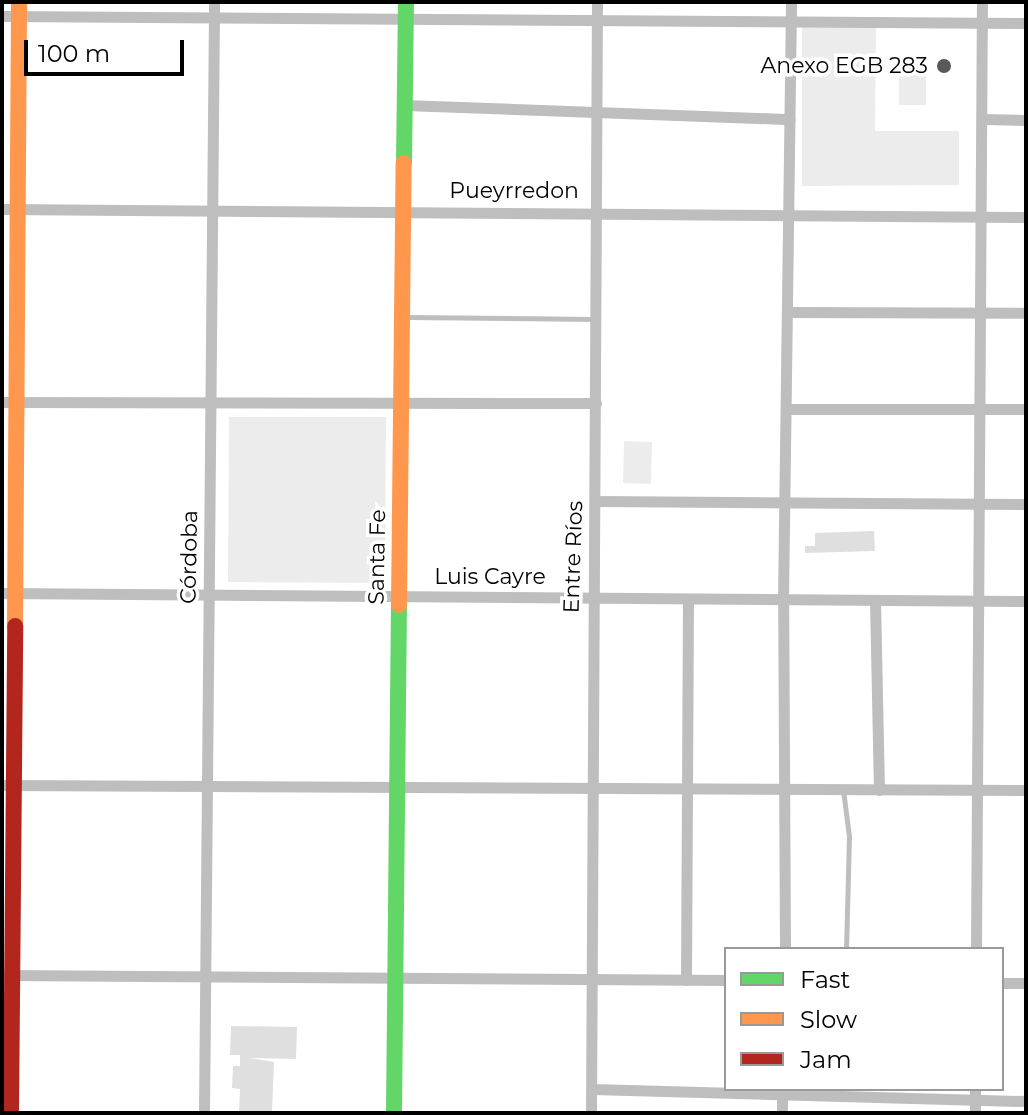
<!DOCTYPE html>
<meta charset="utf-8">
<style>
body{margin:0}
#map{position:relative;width:1028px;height:1115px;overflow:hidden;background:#fff;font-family:Montserrat,sans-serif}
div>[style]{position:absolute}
.green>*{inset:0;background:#ececec}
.building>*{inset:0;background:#dfdfdf}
.lane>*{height:5px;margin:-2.5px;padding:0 2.5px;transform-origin:2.5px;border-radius:2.5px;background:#bebebe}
.street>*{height:11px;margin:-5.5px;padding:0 5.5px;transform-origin:5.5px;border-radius:5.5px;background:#bebebe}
.fast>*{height:16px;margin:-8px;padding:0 8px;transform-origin:8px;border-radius:8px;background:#63d668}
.slow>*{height:16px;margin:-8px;padding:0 8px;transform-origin:8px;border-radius:8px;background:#ff974d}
.jam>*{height:16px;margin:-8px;padding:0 8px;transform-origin:8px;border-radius:8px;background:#b3261e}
.dots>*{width:22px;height:22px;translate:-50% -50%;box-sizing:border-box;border:4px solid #fff;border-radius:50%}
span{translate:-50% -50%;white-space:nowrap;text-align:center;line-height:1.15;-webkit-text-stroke:7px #fff;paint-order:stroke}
.poi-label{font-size:22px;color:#000}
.right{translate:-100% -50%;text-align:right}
.street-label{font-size:22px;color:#000}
.frame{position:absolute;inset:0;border:4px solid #000;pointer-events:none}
.legend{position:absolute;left:724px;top:947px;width:280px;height:144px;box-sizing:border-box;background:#fff;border:2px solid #999;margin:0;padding:10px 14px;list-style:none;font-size:24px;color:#000}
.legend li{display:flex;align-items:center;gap:16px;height:40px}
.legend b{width:40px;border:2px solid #999}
.scale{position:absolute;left:24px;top:40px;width:160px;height:36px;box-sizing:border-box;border:4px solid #000;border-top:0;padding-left:10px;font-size:24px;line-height:28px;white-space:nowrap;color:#000;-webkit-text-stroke:6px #fff;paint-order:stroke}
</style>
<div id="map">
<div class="green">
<i style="clip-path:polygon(802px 26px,876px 26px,875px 131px,959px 131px,959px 185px,802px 186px)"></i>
<i style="clip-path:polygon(926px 58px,926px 105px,899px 105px,899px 59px)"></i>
<i style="clip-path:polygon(229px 417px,386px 417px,385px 583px,228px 582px)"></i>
<i style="clip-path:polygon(624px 441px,652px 442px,651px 484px,623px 483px)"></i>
</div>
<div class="building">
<i style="clip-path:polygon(874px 531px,875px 551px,805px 553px,805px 546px,815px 546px,815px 533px)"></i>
<i style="clip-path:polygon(231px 1026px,297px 1027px,296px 1059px,249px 1058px,274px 1062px,272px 1113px,239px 1113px,240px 1089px,232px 1088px,233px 1066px,240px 1066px,240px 1055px,230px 1055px)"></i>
</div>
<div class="lane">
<i style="left:406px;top:317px;width:190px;rotate:0.6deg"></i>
<i style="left:843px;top:790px;width:46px;rotate:82.6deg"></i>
<i style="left:849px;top:836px;width:113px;rotate:91.5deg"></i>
</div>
<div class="street">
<i style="left:2px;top:16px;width:1024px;rotate:0.39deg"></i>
<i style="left:404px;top:105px;width:386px;rotate:2.1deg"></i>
<i style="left:982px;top:119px;width:44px;rotate:1.3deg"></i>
<i style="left:2px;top:209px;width:1024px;rotate:0.45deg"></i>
<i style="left:788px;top:312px;width:238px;rotate:0.2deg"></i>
<i style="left:2px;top:402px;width:594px;rotate:0.1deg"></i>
<i style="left:787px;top:409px;width:239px"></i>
<i style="left:595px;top:501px;width:431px;rotate:0.4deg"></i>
<i style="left:2px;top:593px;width:1024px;rotate:0.45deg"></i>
<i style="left:875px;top:600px;width:190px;rotate:88.8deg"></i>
<i style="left:2px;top:785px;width:1024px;rotate:0.28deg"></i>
<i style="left:785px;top:949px;width:349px;rotate:-90.3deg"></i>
<i style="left:783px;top:600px;width:598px;rotate:-89.23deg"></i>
<i style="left:976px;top:949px;width:947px;rotate:-89.64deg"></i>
<i style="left:2px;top:975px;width:724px;rotate:0.4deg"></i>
<i style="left:686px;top:980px;width:381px;rotate:-89.7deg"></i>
<i style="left:1002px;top:983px;width:24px"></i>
<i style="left:592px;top:1089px;width:434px;rotate:1.6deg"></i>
<i style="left:204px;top:1113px;width:1111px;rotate:-89.48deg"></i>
<i style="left:591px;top:1113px;width:1111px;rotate:-89.69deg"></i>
<i style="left:782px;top:1113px;width:23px;rotate:-90deg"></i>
<i style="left:975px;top:1113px;width:24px;rotate:-90deg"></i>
</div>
<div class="fast">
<i style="left:404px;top:163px;width:161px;rotate:-89.3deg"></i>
<i style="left:394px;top:1113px;width:508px;rotate:-89.44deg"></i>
</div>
<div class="slow">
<i style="left:399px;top:605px;width:442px;rotate:-89.4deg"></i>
<i style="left:15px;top:626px;width:624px;rotate:-89.63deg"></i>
</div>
<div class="jam">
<i style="left:11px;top:1113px;width:487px;rotate:-89.5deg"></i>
</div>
<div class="dots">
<i style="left:944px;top:66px;background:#595959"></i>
</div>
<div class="poi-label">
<span class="right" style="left:928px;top:66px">Anexo EGB 283</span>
</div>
<div class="street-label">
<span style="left:514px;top:191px">Pueyrredon</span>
<span style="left:189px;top:557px;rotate:-89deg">Córdoba</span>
<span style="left:377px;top:557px;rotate:-89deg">Santa Fe</span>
<span style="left:573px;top:557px;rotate:-88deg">Entre Ríos</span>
<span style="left:490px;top:577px">Luis Cayre</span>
</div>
<div class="frame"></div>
<ul class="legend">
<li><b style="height:10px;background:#63d668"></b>Fast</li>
<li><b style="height:10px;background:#ff974d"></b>Slow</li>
<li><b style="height:10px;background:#b3261e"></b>Jam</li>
</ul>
<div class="scale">100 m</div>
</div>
